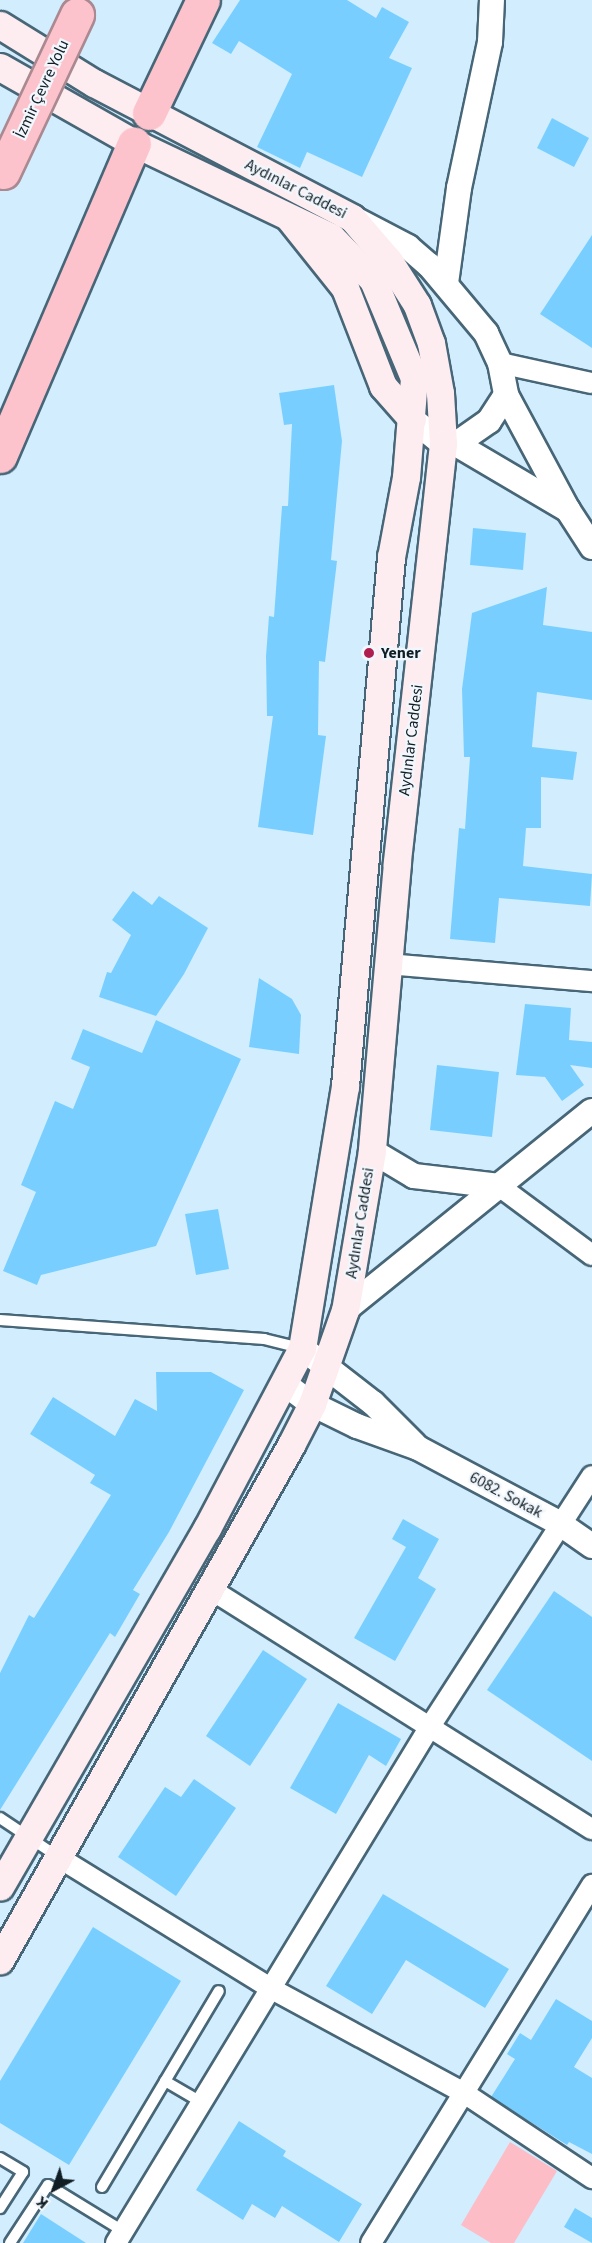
<!DOCTYPE html>
<meta charset="utf-8">
<style>
body{margin:0}
#map{position:relative;width:592px;height:2243px;overflow:hidden;background:#d2eefe;font-family:"Source Sans 3",sans-serif}
div>[style]{position:absolute}
.green>*{inset:0;background:#fdbdc7}
.building>*{inset:0;background:#78cfff}
.roads{filter:drop-shadow(2px 0 #476677) drop-shadow(-2px 0 #476677) drop-shadow(0 2px #476677) drop-shadow(0 -2px #476677)}
.service>*{height:10px;margin:-5px;padding:0 5px;transform-origin:5px;border-radius:5px;background:#fff}
.minor>*{height:20px;margin:-10px;padding:0 10px;transform-origin:10px;border-radius:10px;background:#fff}
.tertiary>*{height:24px;margin:-12px;padding:0 12px;transform-origin:12px;border-radius:12px;background:#fff}
.secondary>*{height:27px;margin:-13.5px;padding:0 13.5px;transform-origin:13.5px;border-radius:13.5px;background:#feedf0}
.motorway>*{height:33px;margin:-16.5px;padding:0 16.5px;transform-origin:16.5px;border-radius:16.5px;background:#fdc3cc}
.bridges{filter:drop-shadow(2px 0 #aa8991) drop-shadow(-2px 0 #aa8991) drop-shadow(0 2px #aa8991) drop-shadow(0 -2px #aa8991)}
.motorway-bridge>*{height:33px;margin:-16.5px;padding:0 16.5px;transform-origin:16.5px;border-radius:16.5px;background:#fdc3cc}
.dots>*{width:16px;height:16px;translate:-50% -50%;box-sizing:border-box;border:3px solid #f1f7fc;border-radius:50%}
span{translate:-50% -50%;white-space:nowrap;text-align:center;line-height:1.15;-webkit-text-stroke:4.5px #f1f7fc;paint-order:stroke}
.street-label{font-size:16px;color:#101d24}
.poi-label{font-size:16px;color:#101d24;font-weight:700}
.left{translate:0 -50%;text-align:left}
.north{position:absolute;left:24px;top:2159px;width:60px;height:60px;-webkit-text-stroke:4px #f1f7fc;paint-order:stroke;rotate:221deg;font-size:16px;font-weight:700;line-height:24px;text-align:center;color:#101d24}
.north::after{content:'';display:block;margin:auto;width:21px;height:27px;background:#101d24;clip-path:polygon(50% 0,100% 100%,50% 72%,0 100%)}
</style>
<div id="map">
<div class="green">
<i style="clip-path:polygon(510px 2142px,557px 2171px,514px 2243px,491px 2243px,461px 2225px)"></i>
</div>
<div class="building">
<i style="clip-path:polygon(240px 0,347px 0,376px 18px,382px 7px,409px 22px,389px 58px,412px 68px,362px 177px,307px 152px,300px 168px,257px 147px,292px 74px,239px 41px,231px 54px,212px 43px)"></i>
<i style="clip-path:polygon(552px 118px,589px 138px,574px 167px,537px 148px)"></i>
<i style="clip-path:polygon(592px 235px,592px 348px,540px 314px)"></i>
<i style="clip-path:polygon(334px 385px,342px 441px,331px 560px,337px 561px,325px 662px,319px 661px,318px 735px,326px 736px,313px 835px,258px 827px,273px 716px,267px 716px,266px 656px,269px 616px,274px 617px,282px 506px,288px 506px,292px 424px,284px 425px,279px 393px)"></i>
<i style="clip-path:polygon(473px 528px,526px 533px,523px 570px,470px 565px)"></i>
<i style="clip-path:polygon(547px 587px,543px 625px,592px 632px,592px 700px,537px 692px,532px 747px,577px 752px,573px 780px,541px 777px,541px 828px,526px 828px,523px 866px,592px 874px,590px 906px,499px 898px,495px 943px,450px 939px,459px 828px,465px 829px,470px 757px,464px 757px,462px 689px,472px 613px)"></i>
<i style="clip-path:polygon(133px 891px,152px 905px,159px 896px,208px 928px,184px 974px,156px 1016px,99px 997px,107px 972px,111px 973px,131px 935px,112px 920px)"></i>
<i style="clip-path:polygon(259px 978px,292px 999px,301px 1015px,299px 1054px,249px 1047px)"></i>
<i style="clip-path:polygon(525px 1004px,571px 1008px,569px 1040px,592px 1042px,592px 1068px,570px 1065px,584px 1085px,562px 1101px,545px 1077px,516px 1075px)"></i>
<i style="clip-path:polygon(156px 1020px,241px 1059px,156px 1246px,41px 1275px,37px 1285px,3px 1271px,36px 1192px,21px 1185px,55px 1101px,73px 1109px,90px 1067px,71px 1059px,83px 1029px,142px 1053px)"></i>
<i style="clip-path:polygon(437px 1065px,499px 1072px,492px 1137px,430px 1130px)"></i>
<i style="clip-path:polygon(218px 1209px,229px 1269px,196px 1275px,185px 1214px)"></i>
<i style="clip-path:polygon(156px 1372px,211px 1372px,244px 1390px,169px 1532px,133px 1590px,140px 1594px,115px 1637px,110px 1633px,0 1810px,0 1673px,29px 1615px,34px 1618px,111px 1495px,90px 1483px,95px 1475px,30px 1434px,53px 1397px,115px 1436px,135px 1399px,157px 1411px)"></i>
<i style="clip-path:polygon(403px 1519px,439px 1539px,418px 1578px,436px 1589px,395px 1661px,354px 1638px,406px 1547px,392px 1539px)"></i>
<i style="clip-path:polygon(554px 1591px,592px 1617px,592px 1761px,487px 1690px)"></i>
<i style="clip-path:polygon(263px 1650px,307px 1679px,250px 1766px,206px 1736px)"></i>
<i style="clip-path:polygon(338px 1703px,401px 1739px,386px 1766px,369px 1755px,336px 1814px,290px 1788px)"></i>
<i style="clip-path:polygon(194px 1779px,236px 1808px,176px 1896px,118px 1857px,165px 1787px,181px 1797px)"></i>
<i style="clip-path:polygon(383px 1894px,509px 1969px,485px 2008px,406px 1960px,372px 2014px,326px 1986px)"></i>
<i style="clip-path:polygon(93px 1927px,181px 1981px,69px 2165px,0 2123px,0 2081px)"></i>
<i style="clip-path:polygon(556px 1999px,592px 2021px,592px 2038px,574px 2067px,592px 2078px,592px 2154px,569px 2142px,567px 2145px,491px 2097px,515px 2059px,507px 2054px,520px 2033px,531px 2040px)"></i>
<i style="clip-path:polygon(239px 2121px,286px 2151px,283px 2156px,362px 2204px,339px 2242px,282px 2206px,275px 2218px,252px 2204px,243px 2220px,196px 2190px)"></i>
<i style="clip-path:polygon(575px 2208px,592px 2218px,592px 2243px,564px 2227px)"></i>
<i style="clip-path:polygon(41px 2214px,86px 2243px,23px 2243px)"></i>
</div>
<div class="roads">
<div class="service">
<i style="left:0;top:1320px;width:265px;rotate:4.1deg"></i>
<i style="left:264px;top:1339px;width:38px;rotate:14deg"></i>
<i style="left:0;top:1818px;width:69px;rotate:33.7deg"></i>
<i style="left:165px;top:2081px;width:42px;rotate:30.3deg"></i>
<i style="left:0;top:2158px;width:27px;rotate:31deg"></i>
<i style="left:23px;top:2172px;width:43px;rotate:122.6deg"></i>
<i style="left:102px;top:2187px;width:228px;rotate:-59.2deg"></i>
<i style="left:10px;top:2243px;width:69px;rotate:-56.8deg"></i>
<i style="left:48px;top:2185px;width:88px;rotate:31.5deg"></i>
</div>
<div class="minor">
<i style="left:500px;top:363px;width:94px;rotate:12.3deg"></i>
<i style="left:388px;top:964px;width:205px;rotate:4.8deg"></i>
<i style="left:499px;top:1186px;width:116px;rotate:36.6deg"></i>
<i style="left:212px;top:1590px;width:449px;rotate:32.2deg"></i>
<i style="left:58px;top:1857px;width:249px;rotate:31.7deg"></i>
<i style="left:270px;top:1988px;width:221px;rotate:28.4deg"></i>
<i style="left:464px;top:2093px;width:154px;rotate:33.6deg"></i>
<i style="left:116px;top:2243px;width:603px;rotate:-58.71deg"></i>
<i style="left:429px;top:1728px;width:300px;rotate:-57.1deg"></i>
<i style="left:371px;top:2243px;width:421px;rotate:-58.3deg"></i>
</div>
<div class="tertiary">
<i style="left:355px;top:219px;width:60px;rotate:27.8deg"></i>
<i style="left:408px;top:247px;width:28px;rotate:41deg"></i>
<i style="left:429px;top:265px;width:89px;rotate:50deg"></i>
<i style="left:486px;top:333px;width:33px;rotate:65deg"></i>
<i style="left:500px;top:363px;width:33px;rotate:79deg"></i>
<i style="left:506px;top:395px;width:131px;rotate:61.7deg"></i>
<i style="left:446px;top:283px;width:96px;rotate:-82.2deg"></i>
<i style="left:459px;top:188px;width:149px;rotate:-78deg"></i>
<i style="left:490px;top:42px;width:42px;rotate:-87.3deg"></i>
<i style="left:412px;top:419px;width:40px;rotate:39deg"></i>
<i style="left:443px;top:444px;width:13px"></i>
<i style="left:456px;top:444px;width:130px;rotate:30.5deg"></i>
<i style="left:568px;top:510px;width:44px;rotate:57deg"></i>
<i style="left:456px;top:444px;width:40px;rotate:-34.9deg"></i>
<i style="left:489px;top:421px;width:31px;rotate:-57deg"></i>
<i style="left:372px;top:1151px;width:49px;rotate:30.8deg"></i>
<i style="left:414px;top:1176px;width:86px;rotate:6.7deg"></i>
<i style="left:345px;top:1310px;width:317px;rotate:-38.9deg"></i>
<i style="left:302px;top:1348px;width:90px;rotate:37.8deg"></i>
<i style="left:373px;top:1403px;width:58px;rotate:45deg"></i>
<i style="left:285px;top:1384px;width:34px;rotate:37deg"></i>
<i style="left:312px;top:1404px;width:50px;rotate:26.1deg"></i>
<i style="left:357px;top:1426px;width:65px;rotate:19.8deg"></i>
<i style="left:418px;top:1448px;width:160px;rotate:28deg"></i>
<i style="left:559px;top:1523px;width:40px;rotate:34.9deg"></i>
</div>
<div class="secondary">
<i style="left:0;top:25px;width:110px;rotate:31.7deg"></i>
<i style="left:94px;top:83px;width:291px;rotate:27.6deg"></i>
<i style="left:352px;top:218px;width:57px;rotate:49.3deg"></i>
<i style="left:389px;top:261px;width:52px;rotate:57.5deg"></i>
<i style="left:417px;top:305px;width:40px;rotate:69.8deg"></i>
<i style="left:431px;top:343px;width:51px;rotate:79.8deg"></i>
<i style="left:440px;top:393px;width:51px;rotate:86.6deg"></i>
<i style="left:443px;top:444px;width:422px;rotate:96.3deg"></i>
<i style="left:397px;top:863px;width:289px;rotate:95deg"></i>
<i style="left:372px;top:1151px;width:161px;rotate:99.6deg"></i>
<i style="left:345px;top:1310px;width:100px;rotate:109.3deg"></i>
<i style="left:312px;top:1404px;width:46px;rotate:117.1deg"></i>
<i style="left:291px;top:1445px;width:592px;rotate:119.47deg"></i>
<i style="left:0;top:67px;width:154px;rotate:29.6deg"></i>
<i style="left:134px;top:143px;width:218px;rotate:25.5deg"></i>
<i style="left:331px;top:237px;width:60px;rotate:45.7deg"></i>
<i style="left:373px;top:280px;width:106px;rotate:67.3deg"></i>
<i style="left:414px;top:378px;width:99px;rotate:94.6deg"></i>
<i style="left:406px;top:477px;width:81px;rotate:100.6deg"></i>
<i style="left:391px;top:557px;width:531px;rotate:94.97deg"></i>
<i style="left:345px;top:1086px;width:266px;rotate:99.3deg"></i>
<i style="left:302px;top:1348px;width:204px;rotate:117.8deg"></i>
<i style="left:207px;top:1528px;width:414px;rotate:120deg"></i>
<i style="left:290px;top:219px;width:88px;rotate:51.4deg"></i>
<i style="left:345px;top:288px;width:105px;rotate:68.8deg"></i>
<i style="left:383px;top:386px;width:44px;rotate:48.7deg"></i>
</div>
<div class="motorway">
<i style="left:149px;top:113px;width:125px;rotate:-64.5deg"></i>
<i style="left:0;top:456px;width:340px;rotate:-66.8deg"></i>
</div>
</div>
<div class="bridges">
<div class="motorway-bridge">
<i style="left:3px;top:172px;width:174px;rotate:-64.8deg"></i>
</div>
</div>
<div class="dots">
<i style="left:369px;top:653px;background:#af1e4e"></i>
</div>
<div class="street-label">
<span style="left:42px;top:89px;rotate:-65deg">İzmir Çevre Yolu</span>
<span style="left:296px;top:189px;rotate:27deg">Aydınlar Caddesi</span>
<span style="left:411px;top:740px;rotate:-83deg">Aydınlar Caddesi</span>
<span style="left:360px;top:1223px;rotate:-81deg">Aydınlar Caddesi</span>
<span style="left:506px;top:1495px;rotate:28deg">6082. Sokak</span>
</div>
<div class="poi-label">
<span class="left" style="left:381px;top:653px">Yener</span>
</div>
<div class="north">K</div>
</div>
